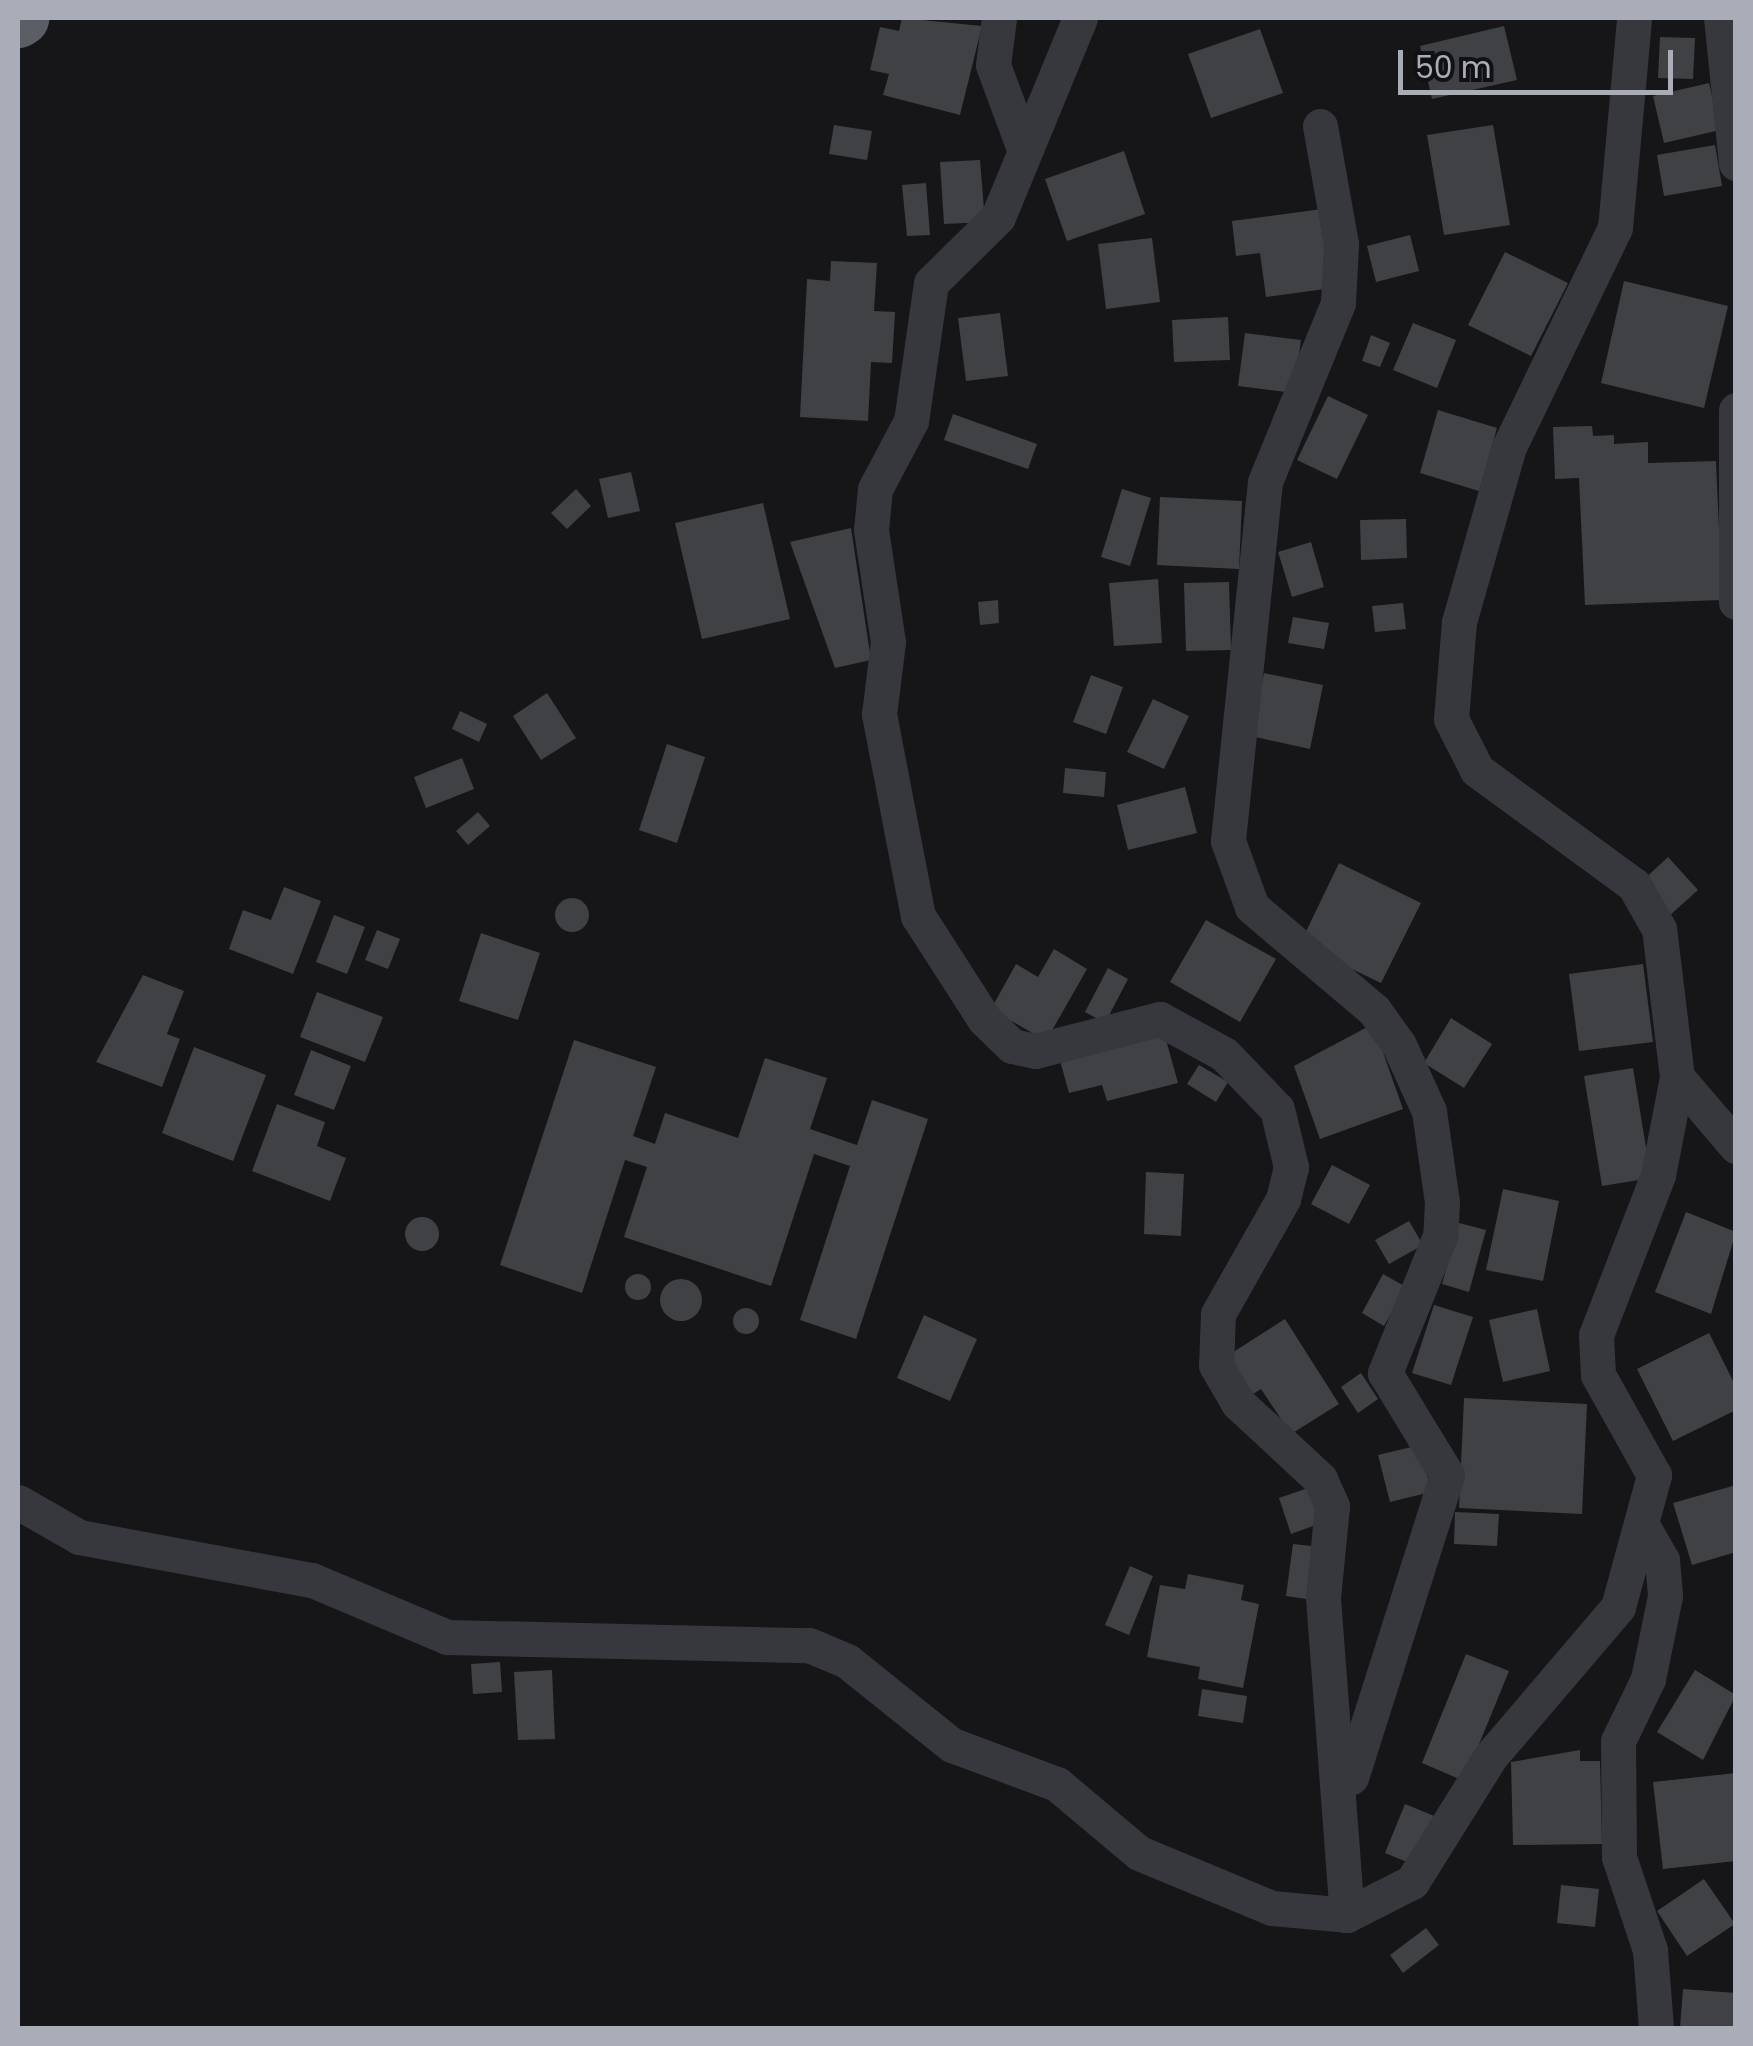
<!DOCTYPE html>
<style>
body{margin:0}
#map{position:relative;width:1753px;height:2046px;overflow:hidden;background:#161618;font-family:Poppins,sans-serif}
div>[style]{position:absolute}
.building>*{inset:0;background:#404145}
.round{border-radius:50%}
.minor>*{height:35px;margin:-17.5px;padding:0 17.5px;transform-origin:17.5px;border-radius:17.5px;background:#37383d}
.trunk>*{height:55px;margin:-27.5px;padding:0 27.5px;transform-origin:27.5px;border-radius:27.5px;background:#5b5e65}
span{translate:-50% -50%;white-space:nowrap;text-align:center;line-height:1.15;-webkit-text-stroke:8px #111113;paint-order:stroke}
.frame{position:absolute;inset:0;border:20px solid #a8adb8;pointer-events:none}
.scale{position:absolute;left:1398px;top:50px;width:275px;height:45px;box-sizing:border-box;border:5px solid #a8adb8;border-top:0;padding-left:12px;font-size:30px;line-height:35px;white-space:nowrap;color:#a8adb8;-webkit-text-stroke:8px #111113;paint-order:stroke}
</style>
<div id="map">
<div class="building">
<i style="clip-path:polygon(902px 18px,982px 26px,960px 115px,883px 95px,889px 74px,870px 70px,880px 27px,899px 31px)"></i>
<i style="clip-path:polygon(1504px 26px,1517px 80px,1432px 99px,1420px 46px)"></i>
<i style="clip-path:polygon(1260px 29px,1283px 93px,1211px 118px,1188px 54px)"></i>
<i style="clip-path:polygon(1660px 37px,1695px 38px,1693px 79px,1658px 78px)"></i>
<i style="clip-path:polygon(1709px 83px,1720px 130px,1664px 143px,1653px 96px)"></i>
<i style="clip-path:polygon(834px 125px,872px 131px,867px 160px,829px 154px)"></i>
<i style="clip-path:polygon(1493px 125px,1510px 225px,1444px 235px,1427px 135px)"></i>
<i style="clip-path:polygon(1715px 145px,1722px 186px,1664px 196px,1657px 155px)"></i>
<i style="clip-path:polygon(1124px 151px,1145px 214px,1067px 241px,1045px 179px)"></i>
<i style="clip-path:polygon(980px 160px,985px 222px,944px 224px,940px 162px)"></i>
<i style="clip-path:polygon(926px 183px,930px 235px,907px 236px,902px 185px)"></i>
<i style="clip-path:polygon(1322px 209px,1332px 288px,1266px 297px,1260px 253px,1236px 256px,1232px 221px)"></i>
<i style="clip-path:polygon(1410px 235px,1419px 271px,1376px 282px,1367px 246px)"></i>
<i style="clip-path:polygon(1152px 238px,1160px 302px,1106px 309px,1098px 244px)"></i>
<i style="clip-path:polygon(1505px 252px,1568px 283px,1531px 356px,1468px 325px)"></i>
<i style="clip-path:polygon(831px 261px,877px 263px,874px 311px,895px 312px,892px 363px,871px 362px,868px 421px,800px 417px,807px 279px,830px 281px)"></i>
<i style="clip-path:polygon(1624px 281px,1728px 306px,1704px 408px,1601px 383px)"></i>
<i style="clip-path:polygon(1000px 313px,1008px 376px,966px 381px,958px 318px)"></i>
<i style="clip-path:polygon(1228px 317px,1230px 360px,1174px 362px,1172px 320px)"></i>
<i style="clip-path:polygon(1413px 323px,1456px 340px,1437px 388px,1393px 370px)"></i>
<i style="clip-path:polygon(1245px 333px,1301px 340px,1294px 393px,1238px 386px)"></i>
<i style="clip-path:polygon(1371px 335px,1390px 343px,1380px 367px,1362px 361px)"></i>
<i style="clip-path:polygon(1328px 396px,1368px 415px,1337px 479px,1297px 460px)"></i>
<i style="clip-path:polygon(1438px 410px,1497px 428px,1479px 491px,1420px 473px)"></i>
<i style="clip-path:polygon(953px 414px,1037px 444px,1028px 469px,944px 440px)"></i>
<i style="clip-path:polygon(1592px 426px,1593px 436px,1614px 435px,1614px 444px,1648px 442px,1648px 463px,1716px 461px,1722px 600px,1585px 605px,1579px 478px,1555px 479px,1553px 427px)"></i>
<i style="clip-path:polygon(631px 472px,640px 511px,608px 518px,599px 479px)"></i>
<i style="clip-path:polygon(576px 489px,591px 506px,567px 529px,551px 513px)"></i>
<i style="clip-path:polygon(1122px 489px,1151px 498px,1130px 566px,1101px 557px)"></i>
<i style="clip-path:polygon(1160px 497px,1242px 501px,1239px 569px,1157px 565px)"></i>
<i style="clip-path:polygon(763px 503px,790px 619px,702px 639px,675px 523px)"></i>
<i style="clip-path:polygon(1406px 519px,1407px 558px,1361px 560px,1360px 520px)"></i>
<i style="clip-path:polygon(851px 528px,871px 660px,835px 668px,790px 542px)"></i>
<i style="clip-path:polygon(1311px 542px,1324px 587px,1292px 597px,1278px 552px)"></i>
<i style="clip-path:polygon(1158px 579px,1162px 643px,1114px 646px,1109px 583px)"></i>
<i style="clip-path:polygon(1229px 582px,1231px 650px,1186px 651px,1184px 583px)"></i>
<i style="clip-path:polygon(998px 600px,999px 623px,980px 625px,978px 602px)"></i>
<i style="clip-path:polygon(1403px 603px,1406px 629px,1375px 632px,1372px 606px)"></i>
<i style="clip-path:polygon(1293px 617px,1329px 623px,1324px 649px,1288px 643px)"></i>
<i style="clip-path:polygon(1264px 673px,1323px 685px,1310px 749px,1251px 736px)"></i>
<i style="clip-path:polygon(1091px 675px,1123px 687px,1106px 734px,1073px 722px)"></i>
<i style="clip-path:polygon(547px 693px,576px 738px,541px 760px,513px 716px)"></i>
<i style="clip-path:polygon(1153px 699px,1189px 716px,1164px 769px,1127px 752px)"></i>
<i style="clip-path:polygon(460px 711px,487px 724px,479px 742px,452px 729px)"></i>
<i style="clip-path:polygon(667px 744px,705px 757px,677px 843px,639px 830px)"></i>
<i style="clip-path:polygon(462px 758px,474px 789px,426px 808px,414px 777px)"></i>
<i style="clip-path:polygon(1065px 768px,1106px 772px,1104px 797px,1063px 793px)"></i>
<i style="clip-path:polygon(1185px 787px,1197px 833px,1128px 850px,1117px 805px)"></i>
<i style="clip-path:polygon(478px 812px,490px 826px,468px 845px,456px 831px)"></i>
<i style="clip-path:polygon(1668px 857px,1698px 890px,1669px 916px,1640px 883px)"></i>
<i style="clip-path:polygon(1339px 863px,1421px 903px,1381px 983px,1300px 944px)"></i>
<i style="clip-path:polygon(284px 887px,321px 901px,293px 974px,229px 949px,243px 910px,271px 920px)"></i>
<i class="round" style="left:555px;top:898px;width:34px;height:34px"></i>
<i style="clip-path:polygon(334px 915px,365px 927px,347px 974px,316px 962px)"></i>
<i style="clip-path:polygon(1206px 920px,1276px 959px,1240px 1022px,1170px 982px)"></i>
<i style="clip-path:polygon(377px 930px,400px 939px,388px 969px,365px 960px)"></i>
<i style="clip-path:polygon(481px 933px,540px 953px,518px 1020px,459px 1001px)"></i>
<i style="clip-path:polygon(1054px 949px,1087px 969px,1046px 1041px,991px 1009px,1016px 964px,1038px 977px)"></i>
<i style="clip-path:polygon(1643px 964px,1653px 1042px,1579px 1051px,1569px 974px)"></i>
<i style="clip-path:polygon(1108px 968px,1128px 979px,1105px 1023px,1085px 1012px)"></i>
<i style="clip-path:polygon(143px 975px,184px 991px,167px 1034px,180px 1039px,162px 1087px,96px 1062px)"></i>
<i style="clip-path:polygon(317px 992px,383px 1017px,365px 1062px,300px 1037px)"></i>
<i style="clip-path:polygon(1451px 1018px,1492px 1044px,1464px 1088px,1424px 1063px)"></i>
<i style="clip-path:polygon(1373px 1024px,1403px 1109px,1320px 1139px,1294px 1066px)"></i>
<i style="clip-path:polygon(1163px 1029px,1178px 1083px,1107px 1101px,1102px 1085px,1069px 1093px,1059px 1057px)"></i>
<i style="clip-path:polygon(574px 1040px,656px 1067px,633px 1136px,655px 1144px,665px 1113px,738px 1138px,765px 1058px,827px 1078px,810px 1129px,857px 1145px,872px 1100px,928px 1119px,856px 1339px,800px 1320px,850px 1166px,814px 1154px,771px 1286px,624px 1237px,647px 1167px,625px 1160px,582px 1293px,500px 1265px)"></i>
<i style="clip-path:polygon(194px 1047px,266px 1075px,233px 1161px,162px 1133px)"></i>
<i style="clip-path:polygon(311px 1050px,351px 1066px,334px 1110px,294px 1095px)"></i>
<i style="clip-path:polygon(1199px 1065px,1228px 1082px,1216px 1102px,1187px 1084px)"></i>
<i style="clip-path:polygon(1633px 1068px,1651px 1178px,1602px 1186px,1584px 1076px)"></i>
<i style="clip-path:polygon(277px 1104px,325px 1122px,317px 1146px,346px 1158px,330px 1201px,252px 1171px)"></i>
<i style="clip-path:polygon(1332px 1165px,1370px 1185px,1349px 1224px,1311px 1204px)"></i>
<i style="clip-path:polygon(1146px 1172px,1184px 1174px,1181px 1236px,1144px 1234px)"></i>
<i style="clip-path:polygon(1503px 1189px,1559px 1201px,1543px 1281px,1486px 1270px)"></i>
<i style="clip-path:polygon(1686px 1212px,1736px 1232px,1711px 1314px,1655px 1292px)"></i>
<i class="round" style="left:405px;top:1217px;width:34px;height:34px"></i>
<i style="clip-path:polygon(1409px 1221px,1423px 1245px,1389px 1264px,1375px 1240px)"></i>
<i style="clip-path:polygon(1459px 1223px,1486px 1230px,1469px 1292px,1442px 1284px)"></i>
<i style="clip-path:polygon(1383px 1274px,1406px 1287px,1384px 1326px,1362px 1313px)"></i>
<i class="round" style="left:625px;top:1274px;width:26px;height:26px"></i>
<i class="round" style="left:660px;top:1279px;width:42px;height:42px"></i>
<i style="clip-path:polygon(1434px 1305px,1473px 1317px,1451px 1385px,1412px 1373px)"></i>
<i class="round" style="left:733px;top:1308px;width:26px;height:26px"></i>
<i style="clip-path:polygon(1537px 1309px,1550px 1371px,1503px 1382px,1489px 1320px)"></i>
<i style="clip-path:polygon(924px 1315px,977px 1339px,950px 1401px,897px 1378px)"></i>
<i style="clip-path:polygon(1285px 1319px,1339px 1404px,1291px 1434px,1261px 1389px,1248px 1397px,1224px 1358px)"></i>
<i style="clip-path:polygon(1709px 1333px,1736px 1387px,1736px 1410px,1673px 1441px,1637px 1369px)"></i>
<i style="clip-path:polygon(1361px 1373px,1378px 1399px,1358px 1413px,1341px 1387px)"></i>
<i style="clip-path:polygon(1464px 1398px,1587px 1404px,1582px 1514px,1459px 1508px)"></i>
<i style="clip-path:polygon(1420px 1445px,1431px 1492px,1390px 1502px,1378px 1455px)"></i>
<i style="clip-path:polygon(1736px 1485px,1736px 1552px,1692px 1565px,1673px 1503px)"></i>
<i style="clip-path:polygon(1308px 1488px,1321px 1523px,1291px 1534px,1279px 1498px)"></i>
<i style="clip-path:polygon(1455px 1512px,1499px 1514px,1497px 1546px,1454px 1544px)"></i>
<i style="clip-path:polygon(1293px 1544px,1320px 1547px,1313px 1600px,1286px 1596px)"></i>
<i style="clip-path:polygon(1130px 1566px,1153px 1576px,1129px 1635px,1105px 1625px)"></i>
<i style="clip-path:polygon(1188px 1574px,1244px 1585px,1241px 1600px,1259px 1604px,1243px 1688px,1198px 1679px,1200px 1667px,1147px 1657px,1160px 1585px,1185px 1589px)"></i>
<i style="clip-path:polygon(1466px 1654px,1509px 1671px,1464px 1781px,1422px 1763px)"></i>
<i style="clip-path:polygon(500px 1662px,502px 1692px,473px 1694px,471px 1664px)"></i>
<i style="clip-path:polygon(552px 1670px,555px 1739px,518px 1740px,514px 1672px)"></i>
<i style="clip-path:polygon(1695px 1670px,1736px 1695px,1703px 1760px,1657px 1732px)"></i>
<i style="clip-path:polygon(1202px 1689px,1247px 1696px,1243px 1723px,1198px 1716px)"></i>
<i style="clip-path:polygon(1580px 1750px,1580px 1761px,1600px 1761px,1602px 1844px,1513px 1845px,1511px 1762px)"></i>
<i style="clip-path:polygon(1736px 1773px,1736px 1861px,1663px 1869px,1653px 1782px)"></i>
<i style="clip-path:polygon(1405px 1804px,1439px 1818px,1419px 1867px,1385px 1853px)"></i>
<i style="clip-path:polygon(1704px 1879px,1735px 1924px,1687px 1956px,1657px 1911px)"></i>
<i style="clip-path:polygon(1561px 1885px,1599px 1889px,1595px 1927px,1557px 1923px)"></i>
<i style="clip-path:polygon(1426px 1928px,1439px 1945px,1403px 1973px,1390px 1955px)"></i>
<i style="clip-path:polygon(1683px 1989px,1736px 1993px,1736px 2028px,1680px 2028px)"></i>
</div>
<div class="minor">
<i style="left:999px;top:18px;width:47px;rotate:97.3deg"></i>
<i style="left:993px;top:65px;width:86px;rotate:69.7deg"></i>
<i style="left:1080px;top:18px;width:215px;rotate:112.4deg"></i>
<i style="left:998px;top:217px;width:94px;rotate:135.4deg"></i>
<i style="left:931px;top:283px;width:139px;rotate:98.2deg"></i>
<i style="left:911px;top:421px;width:77px;rotate:117.9deg"></i>
<i style="left:875px;top:489px;width:41px;rotate:95.6deg"></i>
<i style="left:871px;top:530px;width:113px;rotate:81.4deg"></i>
<i style="left:888px;top:642px;width:73px;rotate:97.1deg"></i>
<i style="left:879px;top:714px;width:206px;rotate:79.1deg"></i>
<i style="left:918px;top:916px;width:122px;rotate:57.3deg"></i>
<i style="left:984px;top:1019px;width:39px;rotate:44deg"></i>
<i style="left:1012px;top:1046px;width:24px;rotate:12deg"></i>
<i style="left:1035px;top:1051px;width:129px;rotate:-14.4deg"></i>
<i style="left:1160px;top:1019px;width:73px;rotate:28.7deg"></i>
<i style="left:1224px;top:1054px;width:76px;rotate:46.1deg"></i>
<i style="left:1277px;top:1109px;width:60px;rotate:76.4deg"></i>
<i style="left:1291px;top:1167px;width:33px;rotate:104deg"></i>
<i style="left:1283px;top:1199px;width:132px;rotate:119.5deg"></i>
<i style="left:1218px;top:1314px;width:51px;rotate:92.2deg"></i>
<i style="left:1216px;top:1365px;width:44px;rotate:59.9deg"></i>
<i style="left:1238px;top:1403px;width:112px;rotate:42.8deg"></i>
<i style="left:1320px;top:1479px;width:30px;rotate:66deg"></i>
<i style="left:1332px;top:1506px;width:92px;rotate:95.6deg"></i>
<i style="left:1323px;top:1598px;width:318px;rotate:85.7deg"></i>
<i style="left:1721px;top:18px;width:146px;rotate:84.1deg"></i>
<i style="left:1320px;top:126px;width:120px;rotate:79.9deg"></i>
<i style="left:1341px;top:244px;width:59px;rotate:92.9deg"></i>
<i style="left:1338px;top:303px;width:193px;rotate:112.2deg"></i>
<i style="left:1265px;top:482px;width:361px;rotate:95.9deg"></i>
<i style="left:1228px;top:841px;width:70px;rotate:70deg"></i>
<i style="left:1252px;top:907px;width:160px;rotate:40.2deg"></i>
<i style="left:1374px;top:1010px;width:43px;rotate:54.5deg"></i>
<i style="left:1399px;top:1045px;width:72px;rotate:65.6deg"></i>
<i style="left:1429px;top:1111px;width:92px;rotate:81.9deg"></i>
<i style="left:1442px;top:1202px;width:34px;rotate:93deg"></i>
<i style="left:1440px;top:1236px;width:148px;rotate:111.9deg"></i>
<i style="left:1385px;top:1373px;width:119px;rotate:58.7deg"></i>
<i style="left:1447px;top:1475px;width:317px;rotate:107.6deg"></i>
<i style="left:1736px;top:410px;width:192px;rotate:90deg"></i>
<i style="left:1677px;top:1077px;width:91px;rotate:49.5deg"></i>
<i style="left:18px;top:1502px;width:70px;rotate:29.8deg"></i>
<i style="left:79px;top:1537px;width:237px;rotate:10.5deg"></i>
<i style="left:312px;top:1580px;width:147px;rotate:22.9deg"></i>
<i style="left:447px;top:1637px;width:362px;rotate:1.3deg"></i>
<i style="left:809px;top:1645px;width:41px;rotate:22.8deg"></i>
<i style="left:847px;top:1661px;width:134px;rotate:38.7deg"></i>
<i style="left:952px;top:1745px;width:112px;rotate:20.4deg"></i>
<i style="left:1057px;top:1784px;width:107px;rotate:40.1deg"></i>
<i style="left:1139px;top:1853px;width:144px;rotate:22.5deg"></i>
<i style="left:1272px;top:1908px;width:75px;rotate:5.3deg"></i>
<i style="left:1347px;top:1915px;width:73px;rotate:-26.9deg"></i>
<i style="left:1412px;top:1882px;width:147px;rotate:-58deg"></i>
<i style="left:1490px;top:1757px;width:197px;rotate:-49.5deg"></i>
<i style="left:1618px;top:1607px;width:137px;rotate:-74.7deg"></i>
<i style="left:1654px;top:1475px;width:115px;rotate:-119.2deg"></i>
<i style="left:1598px;top:1375px;width:40px;rotate:-92.9deg"></i>
<i style="left:1596px;top:1335px;width:172px;rotate:-68.8deg"></i>
<i style="left:1658px;top:1175px;width:100px;rotate:-79deg"></i>
<i style="left:1677px;top:1077px;width:149px;rotate:-96.9deg"></i>
<i style="left:1659px;top:929px;width:51px;rotate:-119.6deg"></i>
<i style="left:1634px;top:885px;width:195px;rotate:-143.8deg"></i>
<i style="left:1477px;top:770px;width:57px;rotate:-117deg"></i>
<i style="left:1451px;top:719px;width:97px;rotate:-85.3deg"></i>
<i style="left:1459px;top:622px;width:182px;rotate:-74.1deg"></i>
<i style="left:1509px;top:447px;width:243px;rotate:-64.2deg"></i>
<i style="left:1615px;top:228px;width:211px;rotate:-84.8deg"></i>
<i style="left:1643px;top:1527px;width:38px;rotate:60deg"></i>
<i style="left:1662px;top:1560px;width:36px;rotate:85deg"></i>
<i style="left:1665px;top:1596px;width:85px;rotate:101.6deg"></i>
<i style="left:1648px;top:1679px;width:69px;rotate:115.8deg"></i>
<i style="left:1618px;top:1741px;width:116px;rotate:89.5deg"></i>
<i style="left:1619px;top:1857px;width:98px;rotate:71.6deg"></i>
<i style="left:1650px;top:1950px;width:78px;rotate:85.6deg"></i>
</div>
<div class="trunk">
<i style="left:18px;top:20px;width:4px;rotate:-34deg"></i>
</div>
<div class="frame"></div>
<div class="scale">50 m</div>
</div>
